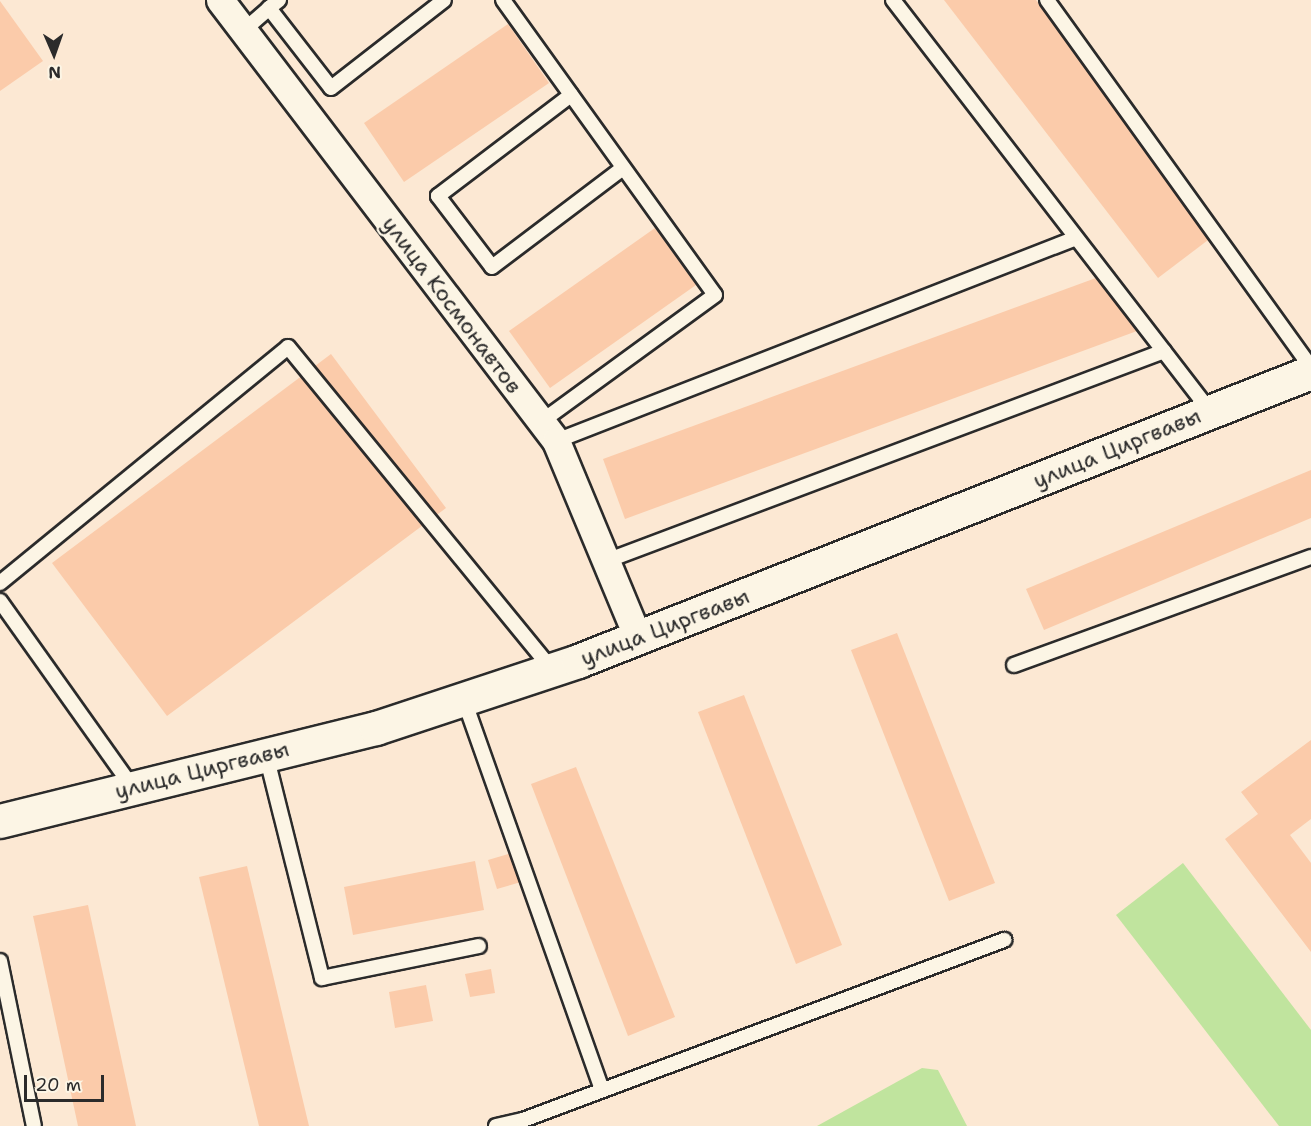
<!DOCTYPE html>
<meta charset="utf-8">
<style>
body{margin:0}
#map{position:relative;width:1311px;height:1126px;overflow:hidden;background:#fce8d3;font-family:"Shantell Sans",sans-serif}
div>[style]{position:absolute}
.green>*{inset:0;background:#c0e49e}
.building>*{inset:0;background:#fbcbaa}
.roads{filter:drop-shadow(2px 0 #2b2b2b) drop-shadow(-2px 0 #2b2b2b) drop-shadow(0 2px #2b2b2b) drop-shadow(0 -2px #2b2b2b)}
.lane>*{height:14px;margin:-7px;padding:0 7px;transform-origin:7px;border-radius:7px;background:#fcf5e5}
.street>*{height:27px;margin:-13.5px;padding:0 13.5px;transform-origin:13.5px;border-radius:13.5px;background:#fcf5e5}
.secondary>*{height:33px;margin:-16.5px;padding:0 16.5px;transform-origin:16.5px;border-radius:16.5px;background:#fcf5e5}
span{translate:-50% -50%;white-space:nowrap;text-align:center;line-height:1.15;-webkit-text-stroke:4.5px #fcf5e5;paint-order:stroke}
.street-label{font-size:22px;color:#2b2b2b}
.north{position:absolute;left:24px;top:24px;width:60px;height:60px;-webkit-text-stroke:4px #fcf5e5;paint-order:stroke;rotate:178deg;font-size:16px;font-weight:700;line-height:24px;text-align:center;color:#2b2b2b}
.north::after{content:'';display:block;margin:auto;width:21px;height:27px;background:#2b2b2b;clip-path:polygon(50% 0,100% 100%,50% 72%,0 100%)}
.scale{position:absolute;left:24px;top:1075px;width:80px;height:27px;box-sizing:border-box;border:3px solid #2b2b2b;border-top:0;padding-left:8px;font-size:18px;line-height:21px;white-space:nowrap;color:#2b2b2b;-webkit-text-stroke:4px #fcf5e5;paint-order:stroke}
</style>
<div id="map">
<div class="green">
<i style="clip-path:polygon(1183px 863px,1311px 1030px,1311px 1126px,1279px 1126px,1116px 915px)"></i>
<i style="clip-path:polygon(922px 1068px,938px 1070px,967px 1126px,817px 1126px)"></i>
</div>
<div class="building">
<i style="clip-path:polygon(944px 0,1036px 0,1216px 234px,1158px 278px)"></i>
<i style="clip-path:polygon(0 1px,43px 61px,0 91px)"></i>
<i style="clip-path:polygon(508px 24px,549px 83px,404px 182px,364px 123px)"></i>
<i style="clip-path:polygon(655px 228px,696px 285px,550px 388px,509px 331px)"></i>
<i style="clip-path:polygon(1115px 271px,1137px 331px,625px 519px,603px 459px)"></i>
<i style="clip-path:polygon(331px 354px,446px 508px,167px 716px,52px 563px)"></i>
<i style="clip-path:polygon(1311px 470px,1311px 518px,1044px 630px,1026px 589px)"></i>
<i style="clip-path:polygon(897px 633px,995px 883px,949px 901px,851px 650px)"></i>
<i style="clip-path:polygon(744px 695px,842px 945px,796px 964px,698px 712px)"></i>
<i style="clip-path:polygon(1311px 740px,1311px 819px,1290px 835px,1311px 863px,1311px 952px,1225px 839px,1258px 814px,1241px 792px)"></i>
<i style="clip-path:polygon(576px 767px,675px 1017px,628px 1036px,531px 784px)"></i>
<i style="clip-path:polygon(512px 853px,521px 882px,497px 889px,488px 860px)"></i>
<i style="clip-path:polygon(475px 861px,484px 910px,353px 935px,344px 887px)"></i>
<i style="clip-path:polygon(247px 866px,309px 1126px,259px 1126px,199px 877px)"></i>
<i style="clip-path:polygon(88px 905px,136px 1126px,78px 1126px,33px 916px)"></i>
<i style="clip-path:polygon(491px 969px,495px 993px,470px 997px,465px 974px)"></i>
<i style="clip-path:polygon(426px 985px,433px 1021px,395px 1028px,389px 992px)"></i>
</div>
<div class="roads">
<div class="lane">
<i style="left:279px;top:0;width:13px;rotate:141deg"></i>
<i style="left:269px;top:8px;width:101px;rotate:52.2deg"></i>
<i style="left:331px;top:88px;width:143px;rotate:-37.9deg"></i>
<i style="left:503px;top:0;width:363px;rotate:54.3deg"></i>
<i style="left:715px;top:295px;width:215px;rotate:143.9deg"></i>
<i style="left:893px;top:0;width:519px;rotate:52.36deg"></i>
<i style="left:1047px;top:0;width:453px;rotate:54.3deg"></i>
<i style="left:243px;top:31px;width:35px;rotate:-41deg"></i>
<i style="left:571px;top:95px;width:167px;rotate:142.8deg"></i>
<i style="left:438px;top:196px;width:89px;rotate:52.7deg"></i>
<i style="left:492px;top:267px;width:164px;rotate:-37.1deg"></i>
<i style="left:556px;top:441px;width:558px;rotate:-21.32deg"></i>
<i style="left:606px;top:561px;width:596px;rotate:-20.62deg"></i>
<i style="left:0;top:583px;width:372px;rotate:-39.3deg"></i>
<i style="left:288px;top:347px;width:415px;rotate:50.7deg"></i>
<i style="left:0;top:601px;width:228px;rotate:54.6deg"></i>
<i style="left:1014px;top:665px;width:316px;rotate:-20deg"></i>
<i style="left:464px;top:700px;width:414px;rotate:70.5deg"></i>
<i style="left:266px;top:755px;width:230px;rotate:75.9deg"></i>
<i style="left:322px;top:978px;width:160px;rotate:-11.5deg"></i>
<i style="left:0;top:961px;width:168px;rotate:78.4deg"></i>
<i style="left:496px;top:1126px;width:28px;rotate:-13deg"></i>
<i style="left:523px;top:1120px;width:514px;rotate:-20.52deg"></i>
</div>
<div class="street">
<i style="left:220px;top:0;width:554px;rotate:52.7deg"></i>
<i style="left:556px;top:441px;width:213px;rotate:67.4deg"></i>
</div>
<div class="secondary">
<i style="left:0;top:821px;width:387px;rotate:-13.9deg"></i>
<i style="left:376px;top:728px;width:213px;rotate:-18.3deg"></i>
<i style="left:578px;top:661px;width:788px;rotate:-21.52deg"></i>
</div>
</div>
<div class="street-label">
<span style="left:452px;top:305px;rotate:53deg">улица Космонавтов</span>
<span style="left:1117px;top:448px;rotate:-22deg">улица Циргвавы</span>
<span style="left:665px;top:627px;rotate:-21deg">улица Циргвавы</span>
<span style="left:202px;top:770px;rotate:-14deg">улица Циргвавы</span>
</div>
<div class="north">N</div>
<div class="scale">20 m</div>
</div>
